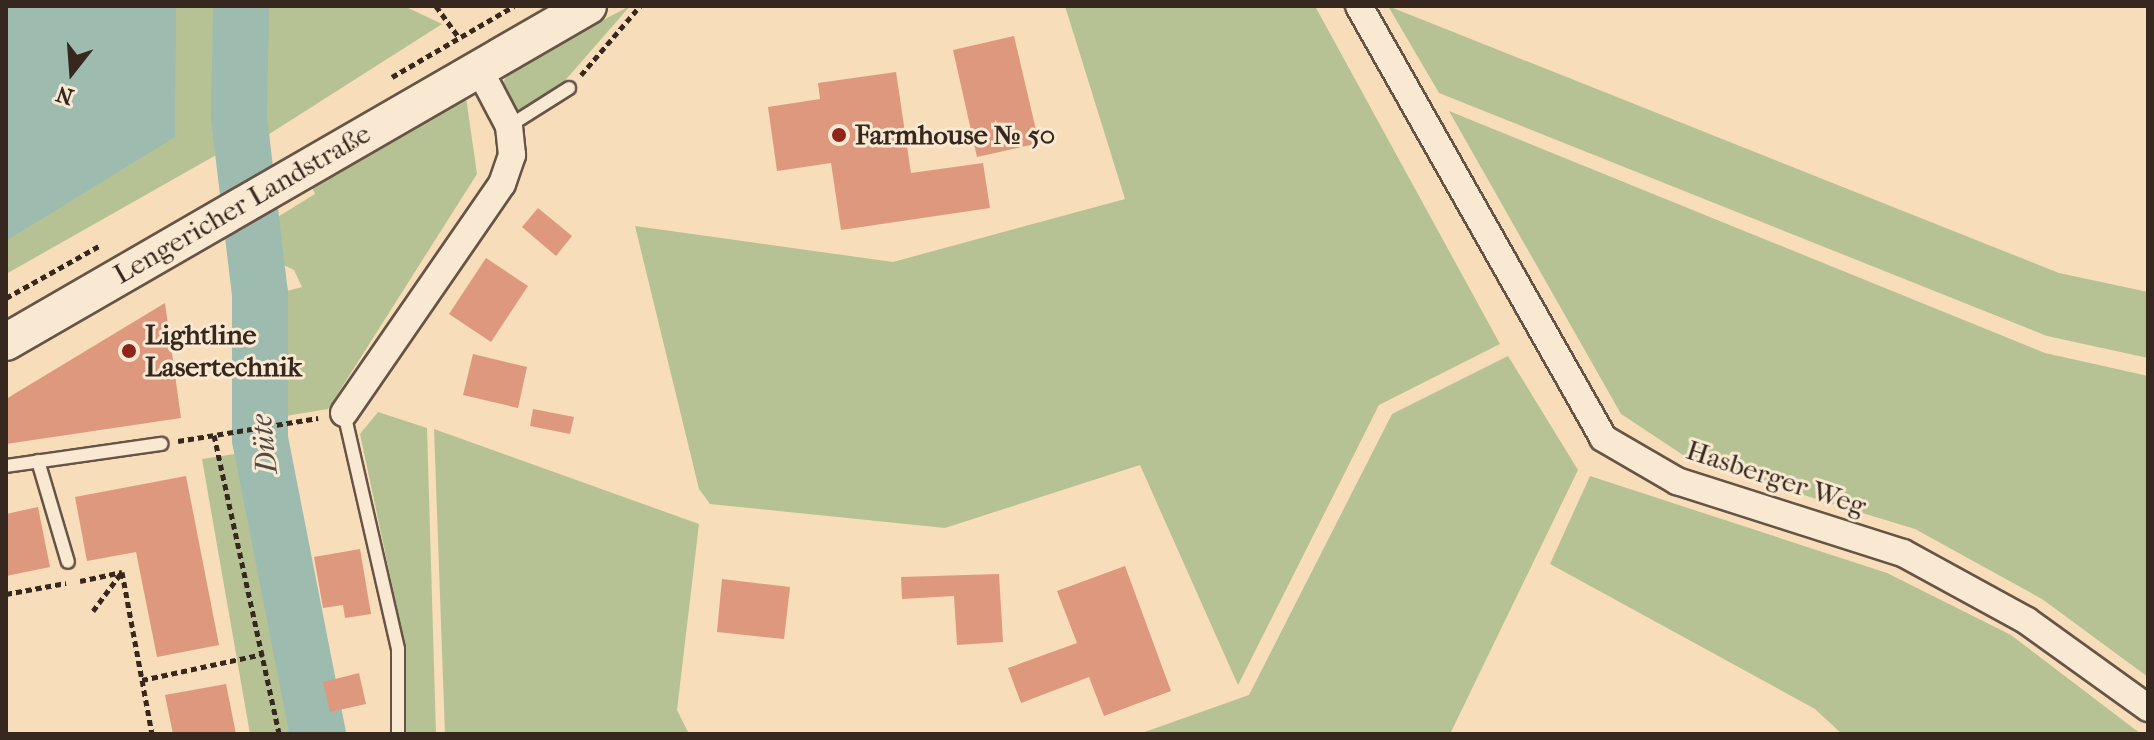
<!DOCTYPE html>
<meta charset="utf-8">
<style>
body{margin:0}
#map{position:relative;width:2154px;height:740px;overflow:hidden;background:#f7ddb9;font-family:"IM FELL French Canon",serif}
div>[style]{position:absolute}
.green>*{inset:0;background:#b7c294}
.water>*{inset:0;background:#9dbcaf}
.river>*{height:56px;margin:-28px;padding:0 28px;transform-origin:28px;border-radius:28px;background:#9dbcaf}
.building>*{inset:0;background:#de987e}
.path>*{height:5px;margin-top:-2.5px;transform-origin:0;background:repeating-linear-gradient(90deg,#36271f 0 6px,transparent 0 10px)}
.roads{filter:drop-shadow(2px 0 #665446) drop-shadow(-2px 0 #665446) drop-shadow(0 2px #665446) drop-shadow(0 -2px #665446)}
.service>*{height:12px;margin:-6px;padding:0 6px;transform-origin:6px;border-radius:6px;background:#fae9d2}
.minor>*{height:26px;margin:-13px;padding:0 13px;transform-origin:13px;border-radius:13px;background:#fae9d2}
.secondary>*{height:36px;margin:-18px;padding:0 18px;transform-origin:18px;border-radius:18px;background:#fae9d2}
.dots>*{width:22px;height:22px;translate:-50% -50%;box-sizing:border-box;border:4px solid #fae9d2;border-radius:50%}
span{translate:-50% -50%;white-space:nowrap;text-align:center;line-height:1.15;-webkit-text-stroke:6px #fae9d2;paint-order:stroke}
.poi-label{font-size:28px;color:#36271f;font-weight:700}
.left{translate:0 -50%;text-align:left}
.street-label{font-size:28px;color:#36271f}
.water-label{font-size:30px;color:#504c43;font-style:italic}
.frame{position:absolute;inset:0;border:8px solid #36271f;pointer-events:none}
.north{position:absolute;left:32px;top:32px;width:80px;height:80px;-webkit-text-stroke:6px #fae9d2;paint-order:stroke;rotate:197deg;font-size:22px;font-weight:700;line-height:32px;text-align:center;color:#36271f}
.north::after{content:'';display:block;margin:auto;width:28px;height:36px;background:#36271f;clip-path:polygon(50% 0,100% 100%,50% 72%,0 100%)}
</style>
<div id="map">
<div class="green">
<i style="clip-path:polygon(6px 6px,216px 6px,218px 154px,6px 274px)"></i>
<i style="clip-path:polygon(262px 6px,404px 6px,442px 24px,263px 138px)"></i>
<i style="clip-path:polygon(630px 6px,562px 84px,515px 113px,501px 88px,509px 69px)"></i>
<i style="clip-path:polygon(1065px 6px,1315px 6px,1500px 344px,1379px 405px,1238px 685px,1140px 465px,945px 528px,710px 504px,699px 489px,635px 226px,893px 262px,1125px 199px)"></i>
<i style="clip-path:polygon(1388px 6px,2059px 273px,2148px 292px,2148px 358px,2047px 336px,1439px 93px)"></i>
<i style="clip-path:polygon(466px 97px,477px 174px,328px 409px,286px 416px,279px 293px,302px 287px,294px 270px,275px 261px,268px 223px,315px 194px,311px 185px)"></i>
<i style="clip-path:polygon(1449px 111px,2045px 353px,2148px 376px,2148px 677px,2042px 599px,1915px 529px,1692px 461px,1621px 414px)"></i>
<i style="clip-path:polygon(1508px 356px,1578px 470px,1450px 734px,1139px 734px,1249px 695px,1392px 414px)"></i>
<i style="clip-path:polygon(378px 412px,427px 428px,436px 734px,405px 734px,405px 646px,360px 434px)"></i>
<i style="clip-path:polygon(434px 429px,699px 524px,677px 710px,689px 734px,445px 734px)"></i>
<i style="clip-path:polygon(241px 453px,292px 734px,250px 734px,202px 459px)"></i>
<i style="clip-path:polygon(1590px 476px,1887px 573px,2011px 635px,2141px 734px,1842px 734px,1815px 709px,1550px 564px)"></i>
</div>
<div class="water">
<i style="clip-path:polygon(6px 6px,176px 6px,175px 137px,6px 241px)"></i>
</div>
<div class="river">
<i style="left:241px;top:6px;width:112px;rotate:91deg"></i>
<i style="left:239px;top:118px;width:177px;rotate:83.2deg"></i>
<i style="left:260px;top:294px;width:145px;rotate:90deg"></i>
<i style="left:260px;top:439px;width:301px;rotate:78.9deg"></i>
</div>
<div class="building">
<i style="clip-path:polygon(1014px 36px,1039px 143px,977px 157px,953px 50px)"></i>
<i style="clip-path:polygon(896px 72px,911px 173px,983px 163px,990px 208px,841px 230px,831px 163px,777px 171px,768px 107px,820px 99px,818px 83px)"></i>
<i style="clip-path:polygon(538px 208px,572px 236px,556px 256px,522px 227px)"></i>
<i style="clip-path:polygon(486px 258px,528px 286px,491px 342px,449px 314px)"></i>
<i style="clip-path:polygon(165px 303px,181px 418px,6px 444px,6px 399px)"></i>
<i style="clip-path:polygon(473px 354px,527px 367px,518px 408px,463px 395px)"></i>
<i style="clip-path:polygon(533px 409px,574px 417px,570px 434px,530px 426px)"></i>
<i style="clip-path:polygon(186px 476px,219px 645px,157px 657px,136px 552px,87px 561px,75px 497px)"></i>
<i style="clip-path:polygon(38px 507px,50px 567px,6px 576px,6px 514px)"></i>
<i style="clip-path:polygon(360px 549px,371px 614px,345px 618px,343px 605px,323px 608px,314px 557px)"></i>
<i style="clip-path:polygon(1125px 566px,1171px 691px,1104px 716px,1089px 677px,1021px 703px,1008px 668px,1077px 643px,1057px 591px)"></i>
<i style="clip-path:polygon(999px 574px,1003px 642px,957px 645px,954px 596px,902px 599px,901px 577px)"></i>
<i style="clip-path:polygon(722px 579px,790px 587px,784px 639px,717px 632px)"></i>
<i style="clip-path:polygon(359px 673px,366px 704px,330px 712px,323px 682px)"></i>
<i style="clip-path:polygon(226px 684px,236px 734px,173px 734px,165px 695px)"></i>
</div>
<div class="path">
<i style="left:436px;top:6px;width:39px;rotate:54deg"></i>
<i style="left:581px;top:75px;width:91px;rotate:-49.5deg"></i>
<i style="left:392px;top:77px;width:141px;rotate:-30.2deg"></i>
<i style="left:6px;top:298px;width:107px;rotate:-29.2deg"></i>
<i style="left:214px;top:435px;width:306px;rotate:77.7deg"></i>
<i style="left:178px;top:441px;width:142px;rotate:-9.3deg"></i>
<i style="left:122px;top:572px;width:165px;rotate:79.5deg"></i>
<i style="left:80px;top:581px;width:43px;rotate:-12.1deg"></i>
<i style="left:6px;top:594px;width:61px;rotate:-10.4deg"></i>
<i style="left:93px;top:611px;width:47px;rotate:-53.6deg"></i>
<i style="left:142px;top:680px;width:124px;rotate:-12.1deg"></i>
</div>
<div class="roads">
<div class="service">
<i style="left:509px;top:126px;width:71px;rotate:-32.3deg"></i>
<i style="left:344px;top:413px;width:242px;rotate:77.1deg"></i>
<i style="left:398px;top:649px;width:85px;rotate:90deg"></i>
<i style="left:38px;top:461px;width:105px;rotate:73.5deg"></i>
<i style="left:6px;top:466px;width:157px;rotate:-8.1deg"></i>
</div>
<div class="minor">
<i style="left:1359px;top:6px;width:496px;rotate:60.5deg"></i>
<i style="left:1603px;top:438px;width:86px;rotate:30.2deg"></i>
<i style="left:1677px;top:481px;width:237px;rotate:17.7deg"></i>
<i style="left:1903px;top:553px;width:141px;rotate:28.7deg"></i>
<i style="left:2027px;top:621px;width:149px;rotate:35.7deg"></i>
<i style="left:344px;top:413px;width:278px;rotate:-55.4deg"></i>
<i style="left:502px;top:184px;width:31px;rotate:-71deg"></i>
<i style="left:512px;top:155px;width:29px;rotate:-96deg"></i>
<i style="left:509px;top:126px;width:67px;rotate:-117.7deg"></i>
</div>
<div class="secondary">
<i style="left:6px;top:342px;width:672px;rotate:-30deg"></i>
</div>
</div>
<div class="dots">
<i style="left:839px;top:135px;background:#8f2418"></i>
<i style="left:129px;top:351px;background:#8f2418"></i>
</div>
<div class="poi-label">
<span class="left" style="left:855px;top:135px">Farmhouse № 50</span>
<span class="left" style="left:145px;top:351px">Lightline<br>Lasertechnik</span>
</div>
<div class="street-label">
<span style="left:242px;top:204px;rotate:-30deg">Lengericher Landstraße</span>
<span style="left:1776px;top:478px;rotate:18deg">Hasberger Weg</span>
</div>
<div class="water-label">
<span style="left:265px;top:444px;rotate:-96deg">Düte</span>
</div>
<div class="frame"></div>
<div class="north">N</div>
</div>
